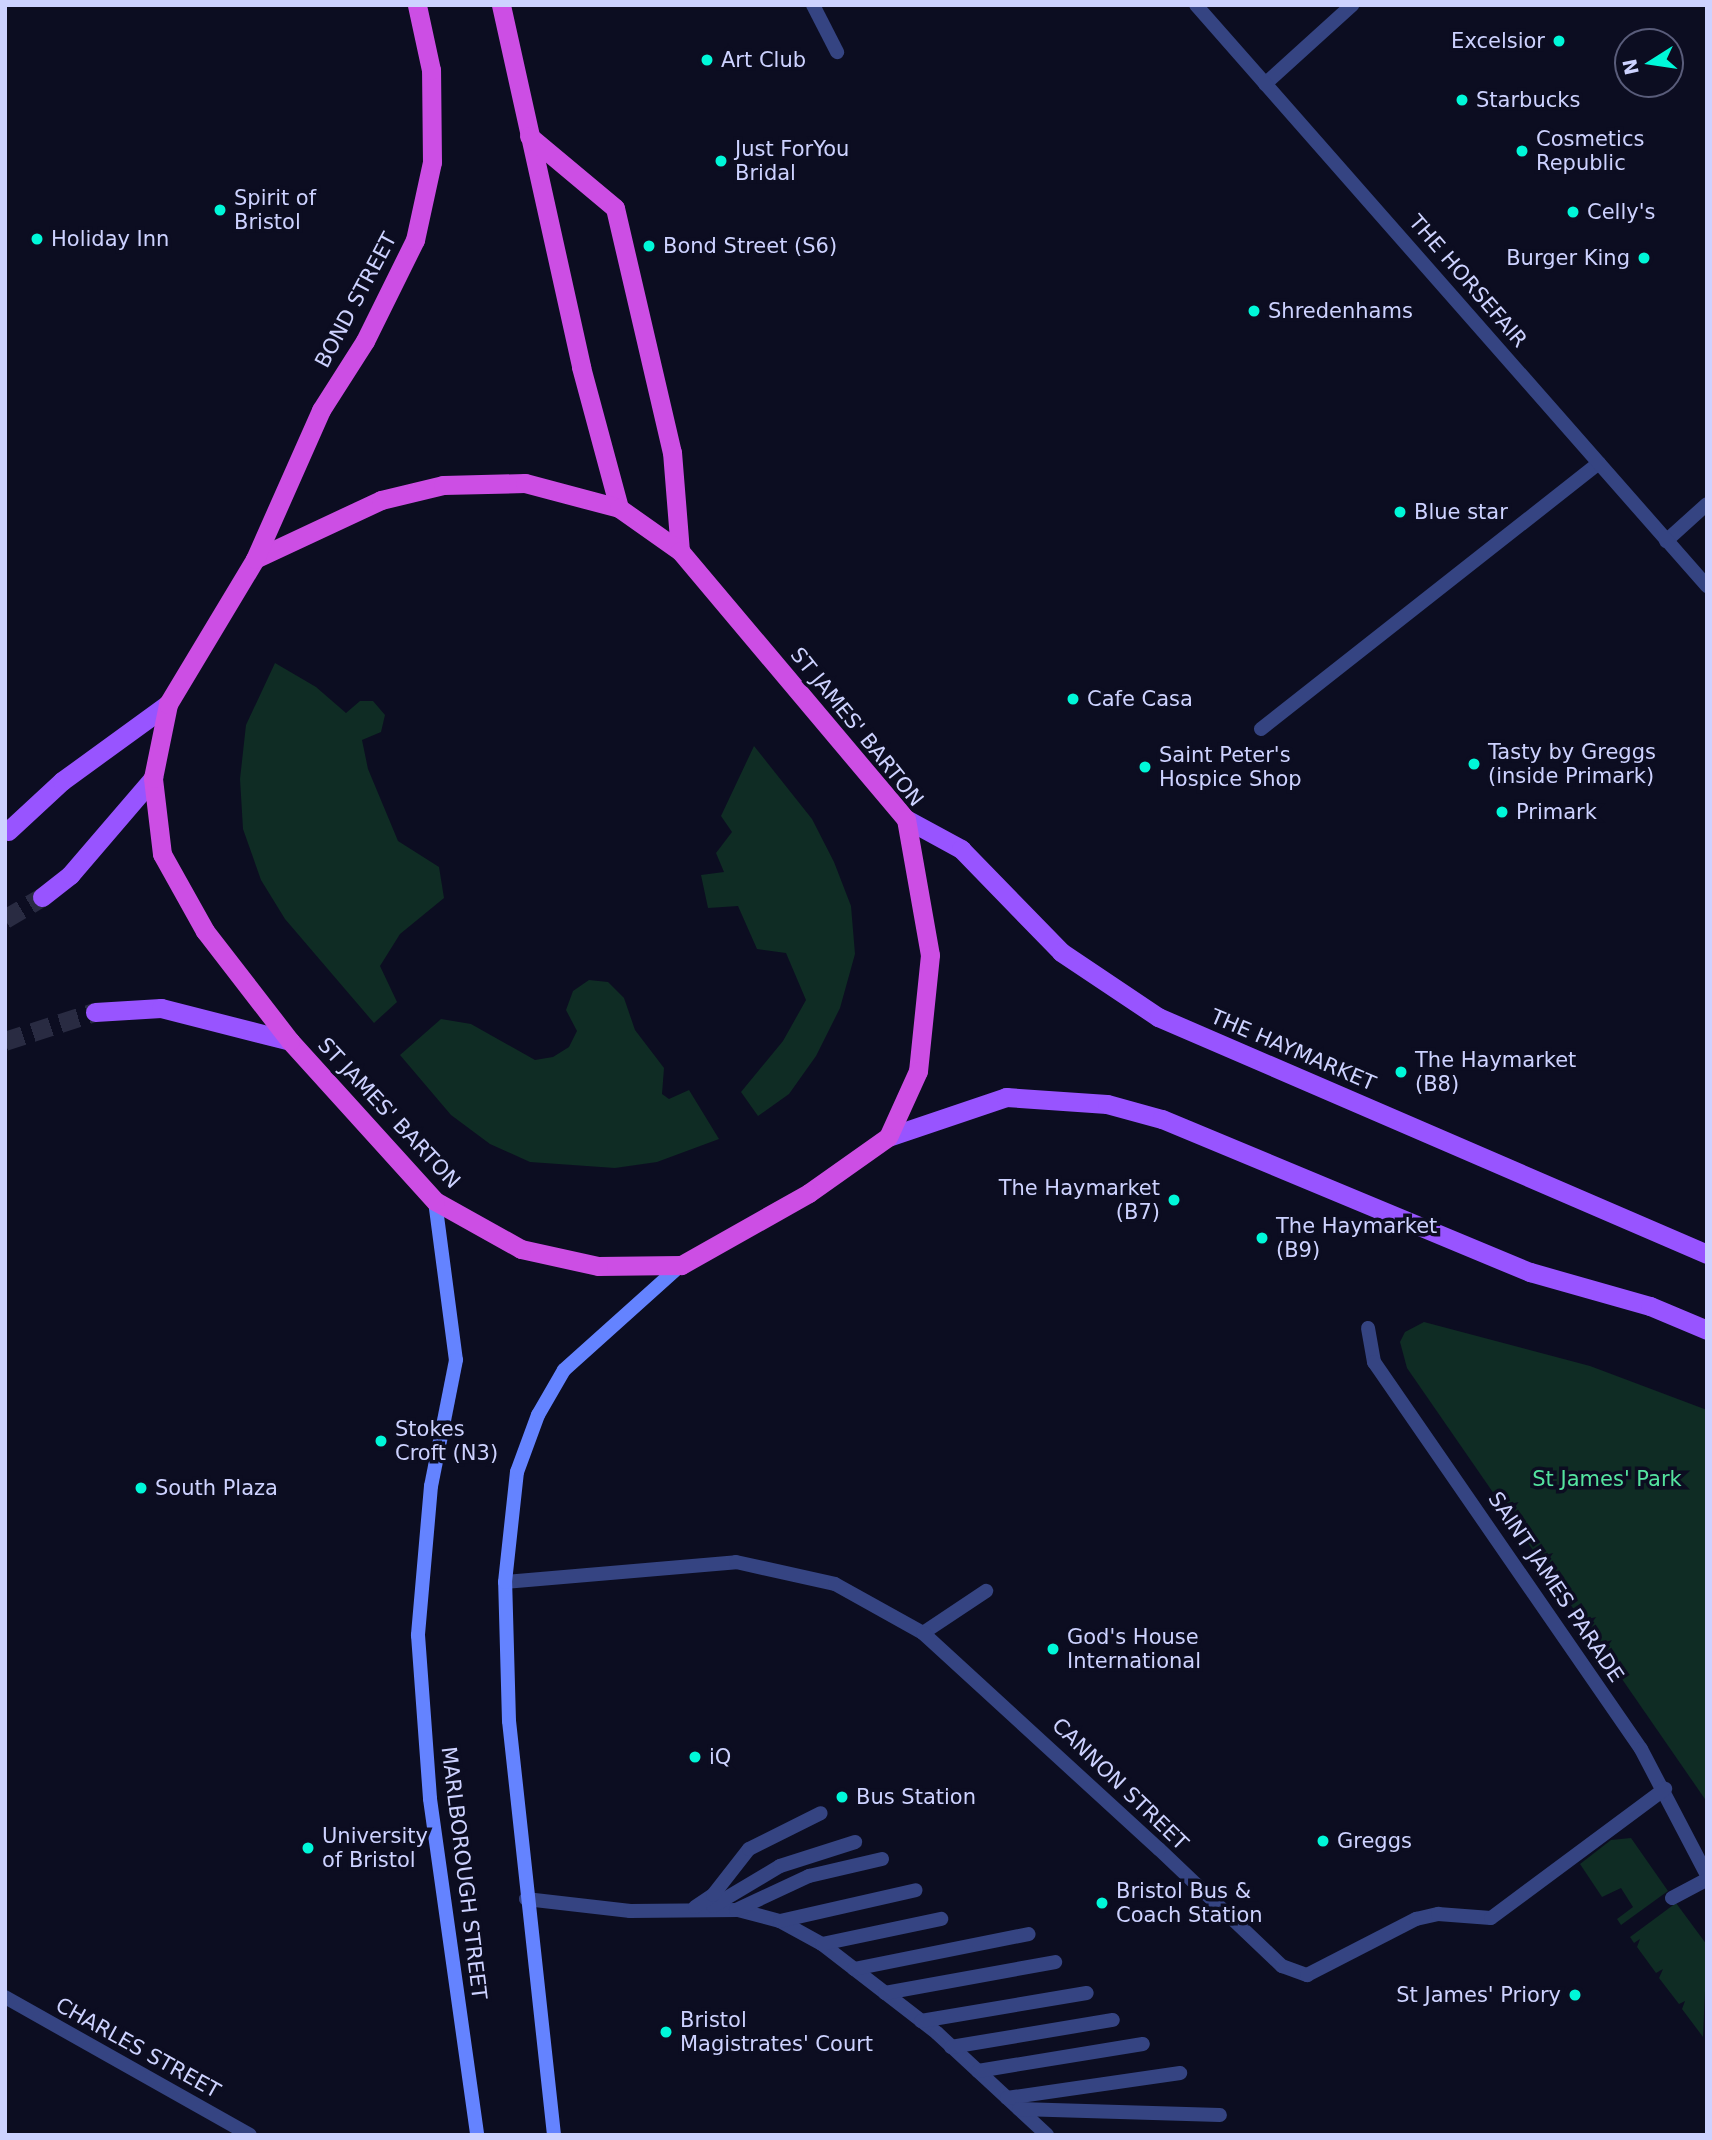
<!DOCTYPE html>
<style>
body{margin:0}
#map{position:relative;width:1712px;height:2140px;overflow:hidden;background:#0c0d21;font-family:"DejaVu Sans",sans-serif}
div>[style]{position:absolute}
.green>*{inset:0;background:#0f2c24}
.primary-tunnel>*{height:19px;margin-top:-9.5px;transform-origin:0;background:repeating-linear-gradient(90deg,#292b42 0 19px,transparent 0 29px)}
.service>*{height:14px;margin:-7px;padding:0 7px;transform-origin:7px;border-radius:7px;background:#354482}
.pedestrian>*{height:14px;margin:-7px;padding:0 7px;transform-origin:7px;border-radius:7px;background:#354482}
.minor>*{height:14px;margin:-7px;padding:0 7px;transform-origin:7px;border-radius:7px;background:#354482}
.secondary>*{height:14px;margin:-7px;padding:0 7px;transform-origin:7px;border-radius:7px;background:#6483ff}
.primary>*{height:19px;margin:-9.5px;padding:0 9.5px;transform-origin:9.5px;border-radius:9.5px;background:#9854ff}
.trunk>*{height:19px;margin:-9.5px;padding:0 9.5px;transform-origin:9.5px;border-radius:9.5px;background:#cc4ee4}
.dots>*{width:19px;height:19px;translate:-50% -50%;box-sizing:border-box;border:4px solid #0c0d21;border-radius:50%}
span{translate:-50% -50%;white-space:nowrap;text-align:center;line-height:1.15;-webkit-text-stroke:7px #0c0d21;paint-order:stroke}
.poi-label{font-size:21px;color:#cdd2ff}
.right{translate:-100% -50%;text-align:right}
.left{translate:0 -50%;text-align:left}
.street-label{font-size:21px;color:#cdd2ff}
.park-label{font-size:21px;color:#54e39f}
.frame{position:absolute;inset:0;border:7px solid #cdd2ff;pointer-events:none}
.north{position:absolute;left:1614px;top:28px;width:70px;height:70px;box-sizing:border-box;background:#0c0d21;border:2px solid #595c7a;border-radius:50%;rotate:258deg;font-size:19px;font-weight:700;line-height:28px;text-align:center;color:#cdd2ff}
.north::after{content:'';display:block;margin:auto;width:24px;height:32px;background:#00f8d9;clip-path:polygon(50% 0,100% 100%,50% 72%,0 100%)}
</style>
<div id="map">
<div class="green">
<i style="clip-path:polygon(275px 663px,316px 687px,346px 713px,360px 701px,373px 701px,385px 715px,381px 732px,362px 740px,368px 769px,398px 841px,439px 867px,444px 898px,400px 934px,380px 966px,397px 1002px,374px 1023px,285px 919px,261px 880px,243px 829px,240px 779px,246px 725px)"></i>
<i style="clip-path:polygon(754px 746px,812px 819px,834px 862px,851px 906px,855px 954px,840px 1008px,816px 1056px,789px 1094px,758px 1116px,741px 1092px,783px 1041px,806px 1000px,786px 953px,757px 949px,738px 906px,708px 908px,701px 875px,724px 872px,716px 853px,732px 832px,721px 816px)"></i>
<i style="clip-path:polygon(589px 980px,608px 982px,624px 998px,635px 1030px,664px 1068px,662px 1094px,669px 1099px,689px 1090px,719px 1139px,657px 1162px,615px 1168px,530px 1162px,490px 1144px,451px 1115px,400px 1055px,441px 1019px,471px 1024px,535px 1060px,553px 1057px,569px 1047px,577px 1031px,566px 1010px,573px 991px)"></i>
<i style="clip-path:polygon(1424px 1322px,1590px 1366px,1707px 1410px,1707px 1802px,1407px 1368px,1400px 1342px,1405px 1332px)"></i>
<i style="clip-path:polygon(1631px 1838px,1668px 1891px,1621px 1925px,1617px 1919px,1633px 1907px,1621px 1888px,1602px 1897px,1580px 1864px,1611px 1840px)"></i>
<i style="clip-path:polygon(1676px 1903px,1707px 1945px,1703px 2037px,1682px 2009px,1685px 2001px,1679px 2004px,1659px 1978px,1663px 1969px,1656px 1973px,1637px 1947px,1640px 1939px,1634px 1943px,1630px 1937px)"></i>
</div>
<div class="primary-tunnel">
<i style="left:5px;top:919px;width:43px;rotate:-30.7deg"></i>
<i style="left:5px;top:1041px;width:95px;rotate:-17.9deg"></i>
</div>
<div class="service">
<i style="left:813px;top:5px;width:53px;rotate:62.9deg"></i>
<i style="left:1261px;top:729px;width:430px;rotate:-38.2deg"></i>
<i style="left:923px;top:1633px;width:76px;rotate:-33.7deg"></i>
<i style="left:526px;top:1899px;width:105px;rotate:6.6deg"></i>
<i style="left:630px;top:1911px;width:108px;rotate:-0.5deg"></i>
<i style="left:738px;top:1910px;width:43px;rotate:14.7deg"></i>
<i style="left:780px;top:1921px;width:48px;rotate:28.7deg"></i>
<i style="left:822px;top:1944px;width:145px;rotate:37.7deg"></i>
<i style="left:937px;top:2033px;width:150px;rotate:42.8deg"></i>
<i style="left:713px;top:1906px;width:78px;rotate:-30.8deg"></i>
<i style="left:780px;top:1866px;width:79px;rotate:-17.7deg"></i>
<i style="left:695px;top:1907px;width:22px;rotate:-34deg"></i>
<i style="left:713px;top:1895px;width:58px;rotate:-52deg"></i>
<i style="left:749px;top:1849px;width:80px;rotate:-26.6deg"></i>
<i style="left:736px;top:1910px;width:81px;rotate:-25deg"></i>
<i style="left:809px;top:1876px;width:75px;rotate:-13.1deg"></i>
<i style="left:780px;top:1921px;width:139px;rotate:-12.8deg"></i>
<i style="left:822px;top:1944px;width:122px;rotate:-11.9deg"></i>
<i style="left:854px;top:1969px;width:178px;rotate:-11.3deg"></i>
<i style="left:885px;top:1993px;width:173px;rotate:-10.3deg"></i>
<i style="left:921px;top:2021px;width:168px;rotate:-9.6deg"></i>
<i style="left:951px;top:2047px;width:164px;rotate:-9.5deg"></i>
<i style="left:978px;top:2071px;width:167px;rotate:-9.3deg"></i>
<i style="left:1007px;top:2098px;width:175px;rotate:-8.2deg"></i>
<i style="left:1019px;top:2109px;width:201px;rotate:1.7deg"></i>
</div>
<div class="pedestrian">
<i style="left:1265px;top:84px;width:118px;rotate:-42.2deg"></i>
<i style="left:1666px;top:541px;width:55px;rotate:-42.1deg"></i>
<i style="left:1368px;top:1328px;width:35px;rotate:80deg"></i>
<i style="left:1374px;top:1362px;width:470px;rotate:55.4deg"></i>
<i style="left:1641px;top:1749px;width:142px;rotate:62.4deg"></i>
<i style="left:1159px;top:1849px;width:170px;rotate:43.6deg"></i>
<i style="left:1282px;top:1966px;width:27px;rotate:20deg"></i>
<i style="left:1307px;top:1975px;width:123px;rotate:-27.2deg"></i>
<i style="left:1416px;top:1919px;width:23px;rotate:-13deg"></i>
<i style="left:1438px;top:1914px;width:53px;rotate:4.3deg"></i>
<i style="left:1491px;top:1918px;width:217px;rotate:-36.6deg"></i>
<i style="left:1672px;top:1898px;width:40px;rotate:-28deg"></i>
</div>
<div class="minor">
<i style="left:1196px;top:5px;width:774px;rotate:48.67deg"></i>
<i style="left:505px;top:1582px;width:232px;rotate:-4.9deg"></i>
<i style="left:736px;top:1562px;width:101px;rotate:12.5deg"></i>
<i style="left:835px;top:1584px;width:101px;rotate:29.1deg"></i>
<i style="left:923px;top:1633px;width:320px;rotate:42.5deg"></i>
<i style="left:5px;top:1997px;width:281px;rotate:29.4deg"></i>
</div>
<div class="secondary">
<i style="left:435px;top:1201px;width:160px;rotate:82.5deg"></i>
<i style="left:456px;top:1360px;width:128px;rotate:101.2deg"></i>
<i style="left:431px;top:1486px;width:150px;rotate:95deg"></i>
<i style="left:418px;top:1635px;width:164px;rotate:85.8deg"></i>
<i style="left:430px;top:1799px;width:339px;rotate:82deg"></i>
<i style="left:554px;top:2135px;width:416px;rotate:-96.2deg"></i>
<i style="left:509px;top:1721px;width:139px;rotate:-91.6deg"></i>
<i style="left:505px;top:1582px;width:111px;rotate:-83.8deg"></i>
<i style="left:517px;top:1472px;width:61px;rotate:-69.8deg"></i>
<i style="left:538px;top:1415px;width:52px;rotate:-60deg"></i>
<i style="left:564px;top:1370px;width:157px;rotate:-41.9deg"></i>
</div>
<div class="primary">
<i style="left:906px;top:819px;width:63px;rotate:28.6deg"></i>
<i style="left:961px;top:849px;width:144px;rotate:45.8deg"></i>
<i style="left:1061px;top:952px;width:117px;rotate:33.8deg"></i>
<i style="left:1158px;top:1017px;width:598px;rotate:23.35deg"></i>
<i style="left:8px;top:831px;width:74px;rotate:-42.8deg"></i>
<i style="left:62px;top:781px;width:131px;rotate:-36deg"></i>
<i style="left:42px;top:897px;width:36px;rotate:-38deg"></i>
<i style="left:70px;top:875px;width:128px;rotate:-49.4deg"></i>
<i style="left:95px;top:1012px;width:66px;rotate:-3.5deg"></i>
<i style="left:161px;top:1008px;width:133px;rotate:14.3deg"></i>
<i style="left:888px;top:1137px;width:125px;rotate:-18.7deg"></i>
<i style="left:1006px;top:1097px;width:101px;rotate:4deg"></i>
<i style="left:1107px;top:1104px;width:57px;rotate:15.3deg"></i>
<i style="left:1162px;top:1119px;width:399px;rotate:22.6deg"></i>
<i style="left:1530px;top:1272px;width:125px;rotate:15.8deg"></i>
<i style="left:1650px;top:1306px;width:62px;rotate:22.8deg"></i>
</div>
<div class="trunk">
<i style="left:501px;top:5px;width:371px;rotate:77.5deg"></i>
<i style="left:581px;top:367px;width:146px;rotate:74.9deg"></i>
<i style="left:529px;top:136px;width:112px;rotate:39.9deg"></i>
<i style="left:615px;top:208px;width:251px;rotate:76.9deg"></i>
<i style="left:672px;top:452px;width:99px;rotate:85.4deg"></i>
<i style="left:255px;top:559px;width:139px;rotate:-25.1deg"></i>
<i style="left:381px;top:500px;width:64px;rotate:-13.6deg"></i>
<i style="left:443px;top:485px;width:82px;rotate:-1.4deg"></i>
<i style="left:525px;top:483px;width:97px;rotate:14.9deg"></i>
<i style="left:619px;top:508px;width:75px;rotate:35.2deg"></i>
<i style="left:680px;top:551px;width:351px;rotate:49.9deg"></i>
<i style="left:906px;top:819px;width:138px;rotate:80deg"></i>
<i style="left:930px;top:955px;width:117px;rotate:95.9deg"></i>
<i style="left:918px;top:1071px;width:72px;rotate:114.4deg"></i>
<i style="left:888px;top:1137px;width:97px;rotate:144.7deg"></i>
<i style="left:809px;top:1193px;width:147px;rotate:150.6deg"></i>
<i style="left:681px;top:1265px;width:83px;rotate:179.3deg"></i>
<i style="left:598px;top:1266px;width:79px;rotate:-167.6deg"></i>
<i style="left:521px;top:1249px;width:98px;rotate:-150.8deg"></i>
<i style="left:435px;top:1201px;width:216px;rotate:-132.2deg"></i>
<i style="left:290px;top:1041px;width:139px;rotate:-127.7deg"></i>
<i style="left:205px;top:931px;width:88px;rotate:-119.2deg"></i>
<i style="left:162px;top:854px;width:77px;rotate:-96.8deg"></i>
<i style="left:153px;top:778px;width:76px;rotate:-78.5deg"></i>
<i style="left:168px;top:704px;width:169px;rotate:-59deg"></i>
<i style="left:255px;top:559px;width:163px;rotate:-66.1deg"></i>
<i style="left:321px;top:410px;width:82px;rotate:-57.5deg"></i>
<i style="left:365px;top:341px;width:113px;rotate:-63.7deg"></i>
<i style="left:415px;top:240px;width:80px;rotate:-77.7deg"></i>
<i style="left:432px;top:162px;width:92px;rotate:-90.6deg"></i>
<i style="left:431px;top:70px;width:66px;rotate:-102.2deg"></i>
</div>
<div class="dots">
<i style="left:1559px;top:41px;background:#00f8d9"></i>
<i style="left:707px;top:60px;background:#00f8d9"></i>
<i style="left:1462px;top:100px;background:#00f8d9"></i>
<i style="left:1522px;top:151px;background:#00f8d9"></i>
<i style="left:721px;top:161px;background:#00f8d9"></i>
<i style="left:220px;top:210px;background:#00f8d9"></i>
<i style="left:1573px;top:212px;background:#00f8d9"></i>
<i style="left:37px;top:239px;background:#00f8d9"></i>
<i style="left:649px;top:246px;background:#00f8d9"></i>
<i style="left:1644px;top:258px;background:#00f8d9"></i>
<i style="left:1254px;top:311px;background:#00f8d9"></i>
<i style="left:1400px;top:512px;background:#00f8d9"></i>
<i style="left:1073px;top:699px;background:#00f8d9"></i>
<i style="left:1474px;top:764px;background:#00f8d9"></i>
<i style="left:1145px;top:767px;background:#00f8d9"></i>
<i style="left:1502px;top:812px;background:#00f8d9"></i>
<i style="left:1401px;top:1072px;background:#00f8d9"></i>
<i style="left:1174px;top:1200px;background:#00f8d9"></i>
<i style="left:1262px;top:1238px;background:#00f8d9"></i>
<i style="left:381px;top:1441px;background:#00f8d9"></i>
<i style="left:141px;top:1488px;background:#00f8d9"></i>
<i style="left:1053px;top:1649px;background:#00f8d9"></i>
<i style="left:695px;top:1757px;background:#00f8d9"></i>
<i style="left:842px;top:1797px;background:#00f8d9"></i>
<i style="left:1323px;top:1841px;background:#00f8d9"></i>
<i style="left:308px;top:1848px;background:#00f8d9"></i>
<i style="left:1102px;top:1903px;background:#00f8d9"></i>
<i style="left:1575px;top:1995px;background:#00f8d9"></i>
<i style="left:666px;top:2032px;background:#00f8d9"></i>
</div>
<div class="poi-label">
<span class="right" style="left:1545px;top:41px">Excelsior</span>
<span class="left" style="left:721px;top:60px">Art Club</span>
<span class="left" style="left:1476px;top:100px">Starbucks</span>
<span class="left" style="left:1536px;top:151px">Cosmetics<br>Republic</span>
<span class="left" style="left:735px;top:161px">Just ForYou<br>Bridal</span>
<span class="left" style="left:234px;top:210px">Spirit of<br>Bristol</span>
<span class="left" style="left:1587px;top:212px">Celly's</span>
<span class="left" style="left:51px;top:239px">Holiday Inn</span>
<span class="left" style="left:663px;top:246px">Bond Street (S6)</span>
<span class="right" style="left:1630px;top:258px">Burger King</span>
<span class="left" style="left:1268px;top:311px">Shredenhams</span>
<span class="left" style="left:1414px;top:512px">Blue star</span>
<span class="left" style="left:1087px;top:699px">Cafe Casa</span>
<span class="left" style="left:1488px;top:764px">Tasty by Greggs<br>(inside Primark)</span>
<span class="left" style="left:1159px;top:767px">Saint Peter's<br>Hospice Shop</span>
<span class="left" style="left:1516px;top:812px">Primark</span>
<span class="left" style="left:1415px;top:1072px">The Haymarket<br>(B8)</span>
<span class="right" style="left:1160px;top:1200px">The Haymarket<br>(B7)</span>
<span class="left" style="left:1276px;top:1238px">The Haymarket<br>(B9)</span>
<span class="left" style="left:395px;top:1441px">Stokes<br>Croft (N3)</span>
<span class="left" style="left:155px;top:1488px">South Plaza</span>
<span class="left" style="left:1067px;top:1649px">God's House<br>International</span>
<span class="left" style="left:709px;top:1757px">iQ</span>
<span class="left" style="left:856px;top:1797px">Bus Station</span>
<span class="left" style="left:322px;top:1848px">University<br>of Bristol</span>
<span class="left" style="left:1337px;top:1841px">Greggs</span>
<span class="left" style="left:1116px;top:1903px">Bristol Bus &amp;<br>Coach Station</span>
<span class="right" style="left:1561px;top:1995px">St James' Priory</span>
<span class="left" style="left:680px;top:2032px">Bristol<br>Magistrates' Court</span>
</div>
<div class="street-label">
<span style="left:1468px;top:281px;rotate:49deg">THE HORSEFAIR</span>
<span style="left:356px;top:300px;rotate:-62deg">BOND STREET</span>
<span style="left:857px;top:727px;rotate:51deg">ST JAMES' BARTON</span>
<span style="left:1293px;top:1050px;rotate:23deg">THE HAYMARKET</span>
<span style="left:389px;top:1113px;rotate:47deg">ST JAMES' BARTON</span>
<span style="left:1556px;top:1587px;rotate:56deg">SAINT JAMES PARADE</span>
<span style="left:1120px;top:1784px;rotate:44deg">CANNON STREET</span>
<span style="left:464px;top:1873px;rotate:83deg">MARLBOROUGH STREET</span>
<span style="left:138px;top:2048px;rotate:29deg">CHARLES STREET</span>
</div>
<div class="park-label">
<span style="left:1607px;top:1479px">St James' Park</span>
</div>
<div class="frame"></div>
<div class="north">N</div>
</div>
